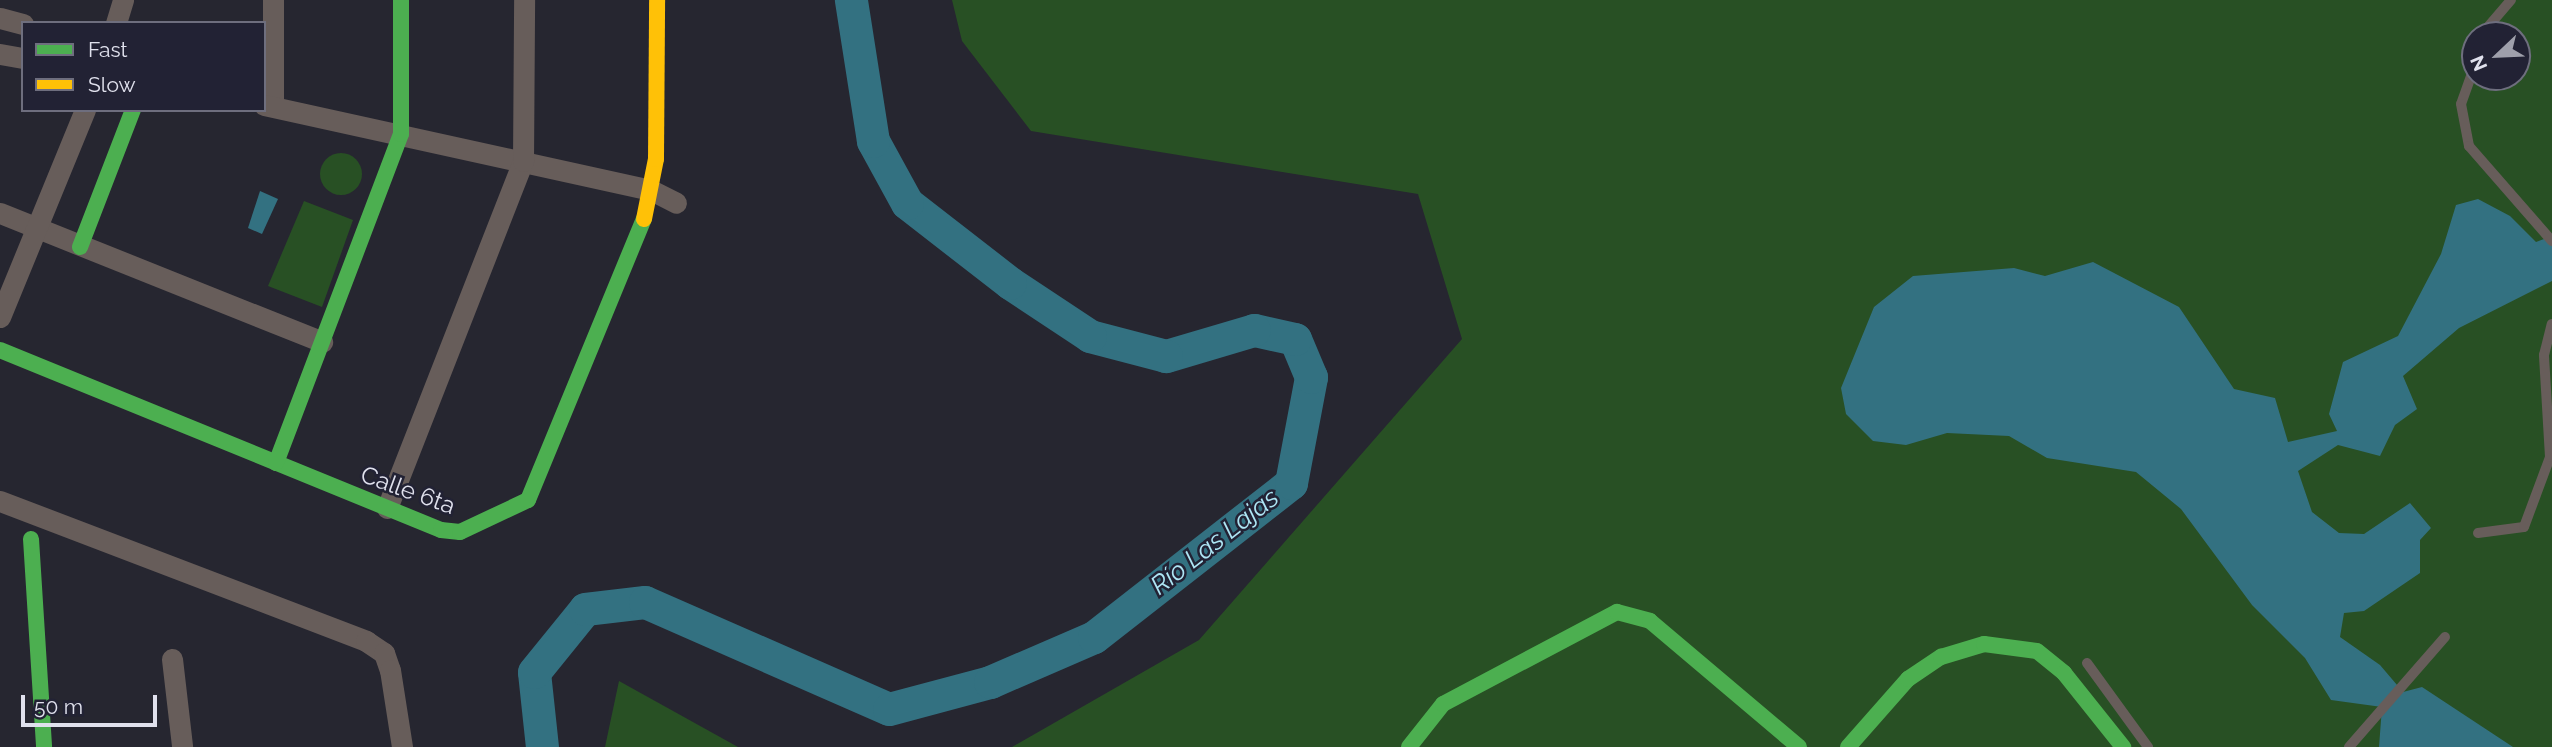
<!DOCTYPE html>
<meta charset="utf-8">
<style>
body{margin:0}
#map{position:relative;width:2552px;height:747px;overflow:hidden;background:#262630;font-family:Raleway,sans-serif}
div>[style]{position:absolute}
.green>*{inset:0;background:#285024}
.round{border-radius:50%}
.water>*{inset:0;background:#337181}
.river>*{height:33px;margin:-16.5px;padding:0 16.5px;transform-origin:16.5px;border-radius:16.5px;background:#337181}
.lane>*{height:10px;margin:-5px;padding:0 5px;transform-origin:5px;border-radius:5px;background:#675d5a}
.street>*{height:21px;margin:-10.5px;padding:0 10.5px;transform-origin:10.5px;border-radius:10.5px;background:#675d5a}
.fast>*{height:16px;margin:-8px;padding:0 8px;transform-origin:8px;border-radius:8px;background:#4caf50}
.slow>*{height:16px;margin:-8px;padding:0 8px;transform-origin:8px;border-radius:8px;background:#ffc107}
span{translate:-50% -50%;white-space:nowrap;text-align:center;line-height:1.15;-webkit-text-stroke:5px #222234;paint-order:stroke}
.street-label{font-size:24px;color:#e0e1ed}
.water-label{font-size:26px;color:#aee6f5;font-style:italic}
.legend{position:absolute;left:21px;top:21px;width:245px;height:91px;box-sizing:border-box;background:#222234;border:2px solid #6e6e7e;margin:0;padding:9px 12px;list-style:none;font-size:21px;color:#e0e1ed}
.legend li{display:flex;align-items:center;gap:14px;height:35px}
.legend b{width:35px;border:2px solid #6e6e7e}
.north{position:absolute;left:2461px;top:21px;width:70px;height:70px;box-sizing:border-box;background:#222234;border:2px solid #6e6e7e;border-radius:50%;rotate:247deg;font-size:19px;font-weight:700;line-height:28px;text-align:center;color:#e0e1ed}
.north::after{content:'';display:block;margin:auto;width:24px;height:32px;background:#9fa0ab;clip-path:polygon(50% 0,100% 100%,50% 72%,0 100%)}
.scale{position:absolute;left:21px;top:695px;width:136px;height:32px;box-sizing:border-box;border:4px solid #e0e1ed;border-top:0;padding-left:9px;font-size:21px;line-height:24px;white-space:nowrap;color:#e0e1ed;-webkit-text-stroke:5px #222234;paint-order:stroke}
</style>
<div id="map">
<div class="green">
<i style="clip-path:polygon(evenodd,952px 0,2552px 0,2552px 747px,1012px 747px,1199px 640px,1462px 339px,1418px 194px,1031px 131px,962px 41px,952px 0,2475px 35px,2517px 35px,2517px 77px,2475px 77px,2475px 35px)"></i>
<i class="round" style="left:320px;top:153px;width:42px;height:42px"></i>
<i style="clip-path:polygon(304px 201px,353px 220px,322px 307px,268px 286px)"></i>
<i style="clip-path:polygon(619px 681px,738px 747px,605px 747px)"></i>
</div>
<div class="water">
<i style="clip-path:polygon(260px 191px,278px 199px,262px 234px,248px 228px)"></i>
<i style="clip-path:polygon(2478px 199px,2510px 216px,2536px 242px,2552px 236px,2552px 281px,2459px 328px,2403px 376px,2417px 409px,2395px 425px,2380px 456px,2338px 445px,2298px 471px,2312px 512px,2339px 533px,2364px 534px,2410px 503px,2431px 528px,2420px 540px,2420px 573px,2364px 611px,2344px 613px,2340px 637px,2380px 665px,2403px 692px,2422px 687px,2513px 747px,2379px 747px,2382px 707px,2331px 700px,2305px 658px,2252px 605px,2181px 509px,2136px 472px,2047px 458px,2009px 436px,1947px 433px,1906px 445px,1873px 441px,1846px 414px,1841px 388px,1874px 307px,1913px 276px,2014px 268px,2045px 276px,2093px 262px,2179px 307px,2234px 389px,2275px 398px,2288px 442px,2337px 431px,2329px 414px,2343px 362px,2398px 336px,2441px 254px,2456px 205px)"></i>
</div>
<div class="river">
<i style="left:542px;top:747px;width:75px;rotate:-96.1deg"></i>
<i style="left:534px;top:672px;width:81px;rotate:-51deg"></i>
<i style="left:585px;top:609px;width:60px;rotate:-6.7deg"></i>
<i style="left:645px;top:602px;width:266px;rotate:23.7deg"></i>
<i style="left:889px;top:709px;width:105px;rotate:-15deg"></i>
<i style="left:990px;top:682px;width:113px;rotate:-23.4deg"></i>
<i style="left:1094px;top:637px;width:250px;rotate:-38deg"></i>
<i style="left:1291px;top:483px;width:108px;rotate:-79.3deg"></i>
<i style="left:1311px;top:377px;width:41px;rotate:-112.8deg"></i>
<i style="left:1295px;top:339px;width:42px;rotate:-167.6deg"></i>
<i style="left:1254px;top:330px;width:92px;rotate:163.5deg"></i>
<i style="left:1166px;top:356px;width:79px;rotate:-165.3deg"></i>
<i style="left:1090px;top:336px;width:96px;rotate:-146.5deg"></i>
<i style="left:1010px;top:283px;width:130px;rotate:-142.2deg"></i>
<i style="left:907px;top:203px;width:71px;rotate:-118.7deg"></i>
<i style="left:873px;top:141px;width:143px;rotate:-98.9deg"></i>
</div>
<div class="lane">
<i style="left:2481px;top:35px;width:46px;rotate:-49.4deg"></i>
<i style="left:2475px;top:65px;width:41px;rotate:109.7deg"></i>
<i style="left:2461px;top:104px;width:43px;rotate:79.2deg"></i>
<i style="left:2469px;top:146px;width:126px;rotate:48.9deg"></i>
<i style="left:2478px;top:533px;width:46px;rotate:-7.4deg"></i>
<i style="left:2524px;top:527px;width:75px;rotate:-69.6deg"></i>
<i style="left:2550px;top:457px;width:102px;rotate:-93.4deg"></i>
<i style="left:2544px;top:355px;width:32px;rotate:-76deg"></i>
<i style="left:2087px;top:663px;width:104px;rotate:54deg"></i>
<i style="left:2349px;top:747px;width:146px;rotate:-48.9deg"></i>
</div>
<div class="street">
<i style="left:0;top:18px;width:24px;rotate:15deg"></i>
<i style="left:116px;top:23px;width:24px;rotate:-73deg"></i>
<i style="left:0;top:54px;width:23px;rotate:10deg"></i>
<i style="left:273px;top:104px;width:104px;rotate:-90deg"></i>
<i style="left:264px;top:105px;width:396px;rotate:12.4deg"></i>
<i style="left:651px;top:190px;width:28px;rotate:27deg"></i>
<i style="left:0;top:213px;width:347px;rotate:21.8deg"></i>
<i style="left:0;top:317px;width:224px;rotate:-67.7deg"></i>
<i style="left:0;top:501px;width:392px;rotate:20.9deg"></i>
<i style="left:366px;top:641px;width:22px;rotate:34deg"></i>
<i style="left:384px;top:653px;width:18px;rotate:71deg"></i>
<i style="left:390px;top:670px;width:78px;rotate:81.1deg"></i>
<i style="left:387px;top:508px;width:373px;rotate:-68.6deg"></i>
<i style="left:523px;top:161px;width:161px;rotate:-89.6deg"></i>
<i style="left:172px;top:659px;width:88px;rotate:83.4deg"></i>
</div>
<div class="fast">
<i style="left:80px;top:247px;width:147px;rotate:-68.9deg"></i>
<i style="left:0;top:350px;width:476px;rotate:22.2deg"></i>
<i style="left:441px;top:530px;width:19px;rotate:6deg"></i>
<i style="left:460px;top:532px;width:75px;rotate:-25.2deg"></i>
<i style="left:528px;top:500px;width:304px;rotate:-67.6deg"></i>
<i style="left:276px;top:463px;width:352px;rotate:-69.2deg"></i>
<i style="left:401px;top:134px;width:134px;rotate:-90deg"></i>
<i style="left:31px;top:539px;width:208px;rotate:86.4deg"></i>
<i style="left:1409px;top:747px;width:55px;rotate:-51.7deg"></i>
<i style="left:1443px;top:704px;width:197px;rotate:-27.9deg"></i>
<i style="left:1617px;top:612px;width:34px;rotate:15deg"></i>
<i style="left:1650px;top:621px;width:195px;rotate:40.2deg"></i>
<i style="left:1848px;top:747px;width:91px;rotate:-48.6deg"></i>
<i style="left:1908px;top:679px;width:40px;rotate:-34deg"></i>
<i style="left:1941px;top:657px;width:45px;rotate:-16.8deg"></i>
<i style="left:1984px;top:644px;width:53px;rotate:7.5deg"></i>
<i style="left:2037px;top:651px;width:35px;rotate:39deg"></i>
<i style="left:2064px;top:673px;width:95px;rotate:51.4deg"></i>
</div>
<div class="slow">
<i style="left:644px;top:219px;width:61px;rotate:-78.7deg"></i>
<i style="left:656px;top:159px;width:159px;rotate:-89.6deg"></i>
</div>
<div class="street-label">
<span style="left:408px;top:490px;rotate:20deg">Calle 6ta</span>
</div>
<div class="water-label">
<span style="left:1215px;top:542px;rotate:-38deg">Río Las Lajas</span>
</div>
<ul class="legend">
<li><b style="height:9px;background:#4caf50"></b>Fast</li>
<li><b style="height:9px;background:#ffc107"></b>Slow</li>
</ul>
<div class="north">N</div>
<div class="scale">50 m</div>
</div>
